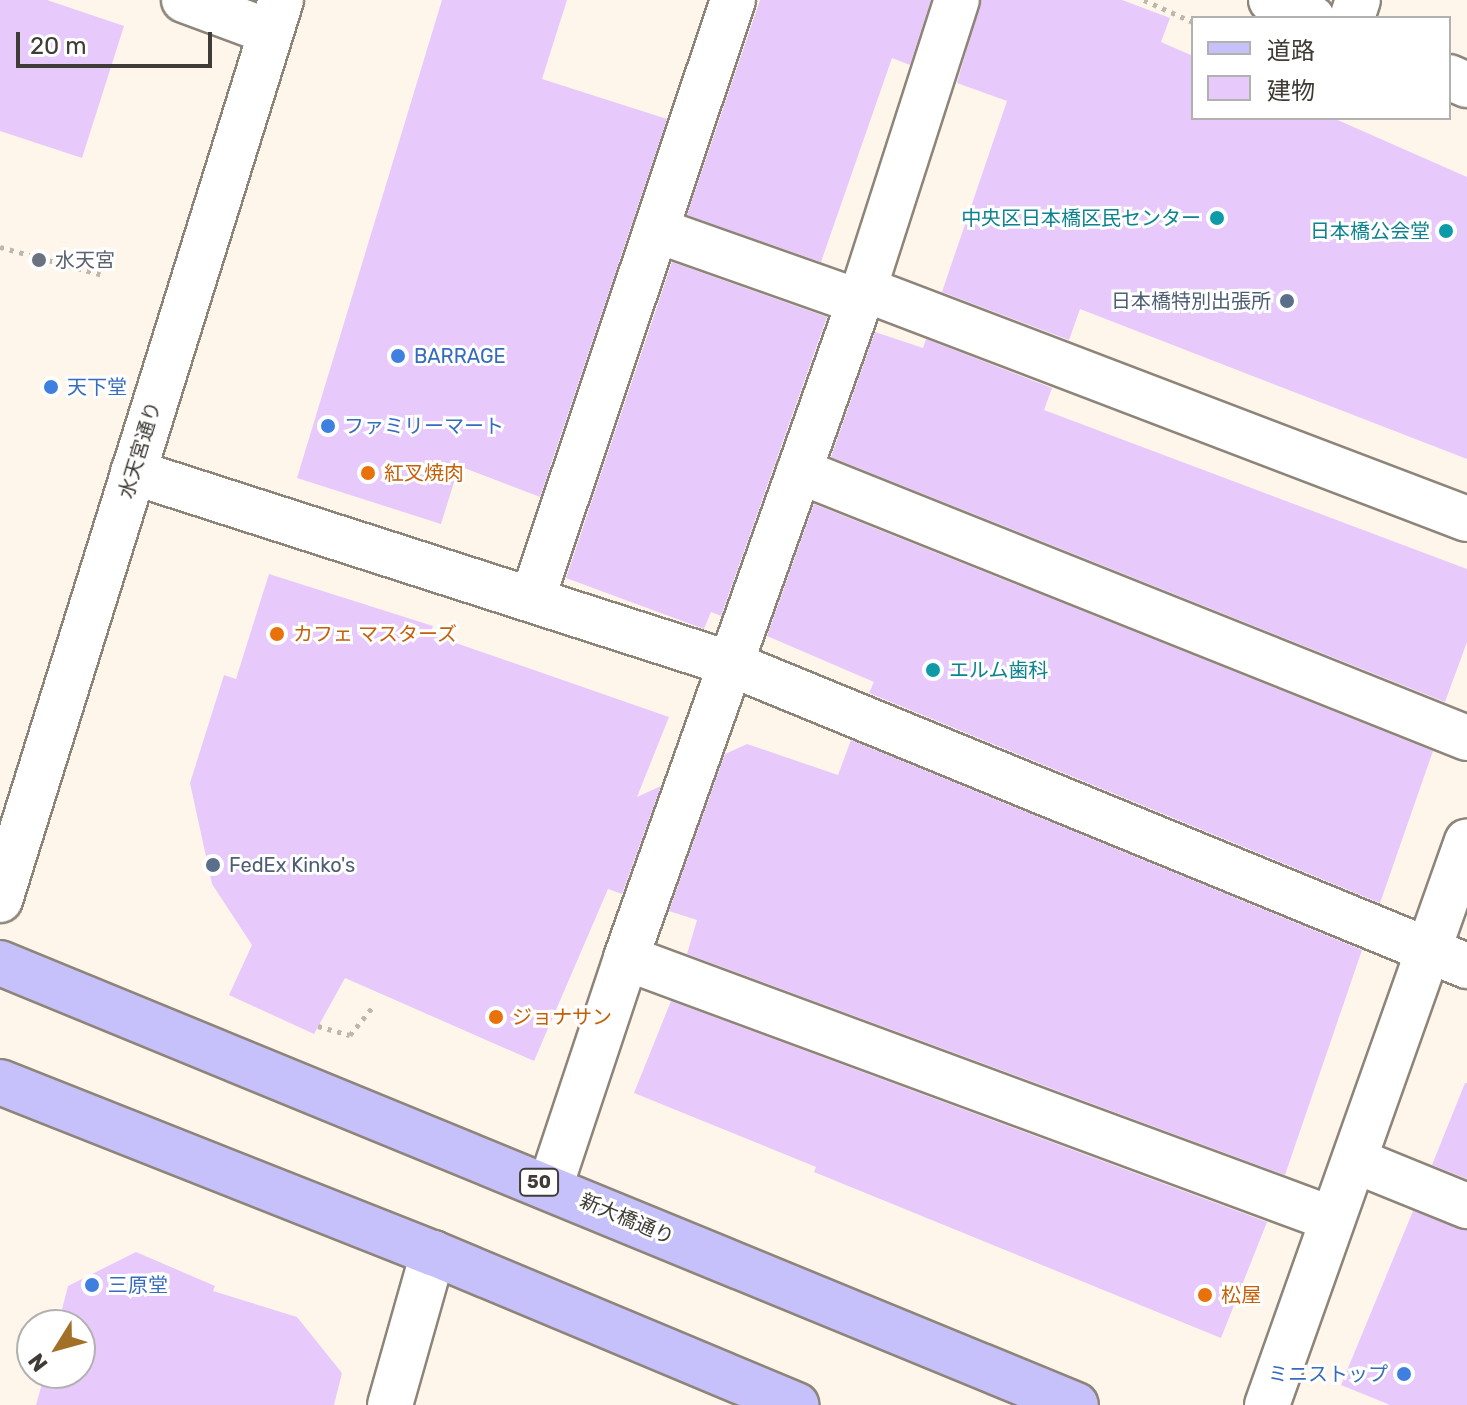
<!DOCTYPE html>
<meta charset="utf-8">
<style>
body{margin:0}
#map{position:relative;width:1467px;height:1405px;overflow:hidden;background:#fef5eb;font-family:Rubik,"Noto Sans JP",sans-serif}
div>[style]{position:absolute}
.building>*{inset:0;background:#e7cafb}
.path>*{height:5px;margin-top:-2.5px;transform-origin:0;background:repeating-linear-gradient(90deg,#beb7ae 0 4px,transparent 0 10px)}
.roads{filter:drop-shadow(2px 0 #8e857a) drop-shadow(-2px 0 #8e857a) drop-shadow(0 2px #8e857a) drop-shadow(0 -2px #8e857a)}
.minor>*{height:44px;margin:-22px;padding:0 22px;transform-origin:22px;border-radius:22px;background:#fff}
.major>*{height:44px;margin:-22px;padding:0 22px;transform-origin:22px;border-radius:22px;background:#c6c1fa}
.dots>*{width:22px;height:22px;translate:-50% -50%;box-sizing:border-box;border:4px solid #fff;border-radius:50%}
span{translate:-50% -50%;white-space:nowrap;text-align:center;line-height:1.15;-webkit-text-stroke:6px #fff;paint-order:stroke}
.shield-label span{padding:2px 6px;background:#fff;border:2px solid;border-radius:6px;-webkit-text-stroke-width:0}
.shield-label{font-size:18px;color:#3f3b36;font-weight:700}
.culture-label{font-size:20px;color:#0d838f}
.right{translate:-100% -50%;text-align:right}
.left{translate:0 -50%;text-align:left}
.worship-label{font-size:20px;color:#5b616d}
.service-label{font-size:20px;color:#4e5e75}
.shop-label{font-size:20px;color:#366cbe}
.street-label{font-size:20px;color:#3f3b36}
.food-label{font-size:20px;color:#c56008}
.legend{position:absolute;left:1191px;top:16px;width:260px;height:104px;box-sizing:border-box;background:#fff;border:2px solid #b2b1af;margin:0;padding:10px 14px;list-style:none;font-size:24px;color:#3f3b36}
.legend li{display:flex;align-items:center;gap:16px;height:40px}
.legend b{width:40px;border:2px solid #b2b1af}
.north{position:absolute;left:16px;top:1309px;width:80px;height:80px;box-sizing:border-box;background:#fff;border:2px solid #b2b1af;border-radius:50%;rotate:233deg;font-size:22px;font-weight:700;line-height:32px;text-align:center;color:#3f3b36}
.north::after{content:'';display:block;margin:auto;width:28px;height:36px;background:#a27026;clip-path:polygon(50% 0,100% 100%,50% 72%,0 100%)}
.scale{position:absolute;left:16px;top:32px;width:196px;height:36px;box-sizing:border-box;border:4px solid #3f3b36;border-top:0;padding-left:10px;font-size:24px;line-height:28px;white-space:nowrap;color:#3f3b36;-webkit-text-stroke:6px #fff;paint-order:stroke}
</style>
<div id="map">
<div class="building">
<i style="clip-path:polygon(0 0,47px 0,124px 26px,82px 158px,0 131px)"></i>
<i style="clip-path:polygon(442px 0,567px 0,542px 79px,667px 119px,540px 497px,459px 466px,441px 524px,297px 478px)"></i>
<i style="clip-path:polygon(760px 0,931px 0,910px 65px,892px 58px,821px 262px,687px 215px)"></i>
<i style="clip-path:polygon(981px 0,1122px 0,1170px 18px,1161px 42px,1193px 56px,1193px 118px,1333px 118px,1467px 177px,1467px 459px,1080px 309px,1069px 340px,942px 292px,1007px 101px,957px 83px)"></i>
<i style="clip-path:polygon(672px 262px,827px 317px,721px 616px,711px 612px,704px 629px,566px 578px)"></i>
<i style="clip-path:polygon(875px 332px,923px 348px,926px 339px,1052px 388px,1044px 410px,1467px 569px,1467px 642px,1445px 702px,831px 457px)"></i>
<i style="clip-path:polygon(814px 504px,1433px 751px,1380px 903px,869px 693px,874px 682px,767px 636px)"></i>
<i style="clip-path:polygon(269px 574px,433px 626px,430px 634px,669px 717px,637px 797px,661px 786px,622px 894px,608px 889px,534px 1061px,345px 978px,314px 1034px,229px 995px,252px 945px,212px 884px,190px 783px,224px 675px,236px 679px)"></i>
<i style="clip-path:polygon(851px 740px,1362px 950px,1285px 1175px,687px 954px,697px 920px,669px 911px,725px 754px,747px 744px,838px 775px)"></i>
<i style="clip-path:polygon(671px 1001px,1267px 1222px,1221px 1338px,814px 1172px,816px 1167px,634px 1093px)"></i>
<i style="clip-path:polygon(1465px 1083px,1467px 1083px,1467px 1179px,1432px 1165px)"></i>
<i style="clip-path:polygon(1413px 1211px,1467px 1230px,1467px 1405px,1390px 1405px,1341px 1385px)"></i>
<i style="clip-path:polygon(136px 1252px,215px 1286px,213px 1291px,297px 1317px,342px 1373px,334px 1405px,36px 1405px,45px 1373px,80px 1373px,80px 1325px,58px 1325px,68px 1286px)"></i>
</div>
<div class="path">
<i style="left:1144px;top:0;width:54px;rotate:24.2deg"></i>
<i style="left:0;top:247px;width:107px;rotate:15.2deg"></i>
<i style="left:318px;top:1026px;width:33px;rotate:16deg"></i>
<i style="left:350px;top:1035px;width:35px;rotate:-51deg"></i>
</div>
<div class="roads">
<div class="minor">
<i style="left:184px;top:0;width:92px;rotate:20.4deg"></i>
<i style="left:1271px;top:0;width:45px;rotate:23.7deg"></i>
<i style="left:1352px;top:18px;width:19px;rotate:-72deg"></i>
<i style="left:1449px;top:77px;width:20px;rotate:24deg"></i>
<i style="left:656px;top:230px;width:215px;rotate:19.5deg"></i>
<i style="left:864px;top:289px;width:645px;rotate:20.88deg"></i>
<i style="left:799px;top:471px;width:719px;rotate:21.79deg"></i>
<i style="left:133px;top:472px;width:628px;rotate:17.8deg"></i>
<i style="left:731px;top:664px;width:796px;rotate:22.31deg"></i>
<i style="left:532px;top:600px;width:633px;rotate:-71.48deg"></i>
<i style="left:0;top:900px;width:943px;rotate:-72.66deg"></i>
<i style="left:626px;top:958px;width:753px;rotate:20.29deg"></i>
<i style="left:1356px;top:1161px;width:120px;rotate:22.1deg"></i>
<i style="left:550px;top:1187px;width:241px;rotate:-71.6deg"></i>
<i style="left:626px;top:958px;width:710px;rotate:-70.42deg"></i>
<i style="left:864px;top:289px;width:304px;rotate:-72.2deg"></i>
<i style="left:390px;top:1405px;width:158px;rotate:-74.2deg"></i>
<i style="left:1267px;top:1405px;width:598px;rotate:-70.47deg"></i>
</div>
<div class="major">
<i style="left:0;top:963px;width:1163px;rotate:22.33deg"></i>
<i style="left:0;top:1082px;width:466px;rotate:21.6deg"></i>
<i style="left:433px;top:1253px;width:394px;rotate:22.7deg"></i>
</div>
</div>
<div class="dots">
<i style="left:1217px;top:218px;background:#0f9aa8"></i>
<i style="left:1446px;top:231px;background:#0f9aa8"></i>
<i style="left:39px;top:260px;background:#6b7280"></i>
<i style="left:1287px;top:301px;background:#5c6f8a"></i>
<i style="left:398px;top:356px;background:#3f7fe0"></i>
<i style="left:51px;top:387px;background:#3f7fe0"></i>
<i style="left:328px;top:426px;background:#3f7fe0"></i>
<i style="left:368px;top:473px;background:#e8710a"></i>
<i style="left:277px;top:634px;background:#e8710a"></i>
<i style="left:933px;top:670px;background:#0f9aa8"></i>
<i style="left:213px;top:865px;background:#5c6f8a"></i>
<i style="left:496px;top:1017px;background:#e8710a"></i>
<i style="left:92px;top:1285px;background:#3f7fe0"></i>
<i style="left:1205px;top:1295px;background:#e8710a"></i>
<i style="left:1404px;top:1374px;background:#3f7fe0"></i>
</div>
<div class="shield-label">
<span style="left:539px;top:1182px">50</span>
</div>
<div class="culture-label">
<span class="right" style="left:1201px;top:218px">中央区日本橋区民センター</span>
<span class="right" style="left:1430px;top:231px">日本橋公会堂</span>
<span class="left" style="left:949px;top:670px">エルム歯科</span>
</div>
<div class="worship-label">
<span class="left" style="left:55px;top:260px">水天宮</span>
</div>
<div class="service-label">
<span class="right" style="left:1271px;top:301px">日本橋特別出張所</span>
<span class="left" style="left:229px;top:865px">FedEx Kinko's</span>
</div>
<div class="shop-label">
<span class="left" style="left:414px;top:356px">BARRAGE</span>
<span class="left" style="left:67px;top:387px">天下堂</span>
<span class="left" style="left:344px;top:426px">ファミリーマート</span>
<span class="left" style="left:108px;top:1285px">三原堂</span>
<span class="right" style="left:1388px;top:1374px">ミニストップ</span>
</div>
<div class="street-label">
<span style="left:140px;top:450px;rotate:-73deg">水天宮通り</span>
<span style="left:627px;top:1219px;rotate:23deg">新大橋通り</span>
</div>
<div class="food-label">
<span class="left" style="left:384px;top:473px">紅叉焼肉</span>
<span class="left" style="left:293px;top:634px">カフェ マスターズ</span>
<span class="left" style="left:512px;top:1017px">ジョナサン</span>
<span class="left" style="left:1221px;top:1295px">松屋</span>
</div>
<ul class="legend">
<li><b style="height:10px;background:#c6c1fa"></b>道路</li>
<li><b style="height:22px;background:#e7cafb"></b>建物</li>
</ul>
<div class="north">N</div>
<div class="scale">20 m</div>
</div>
